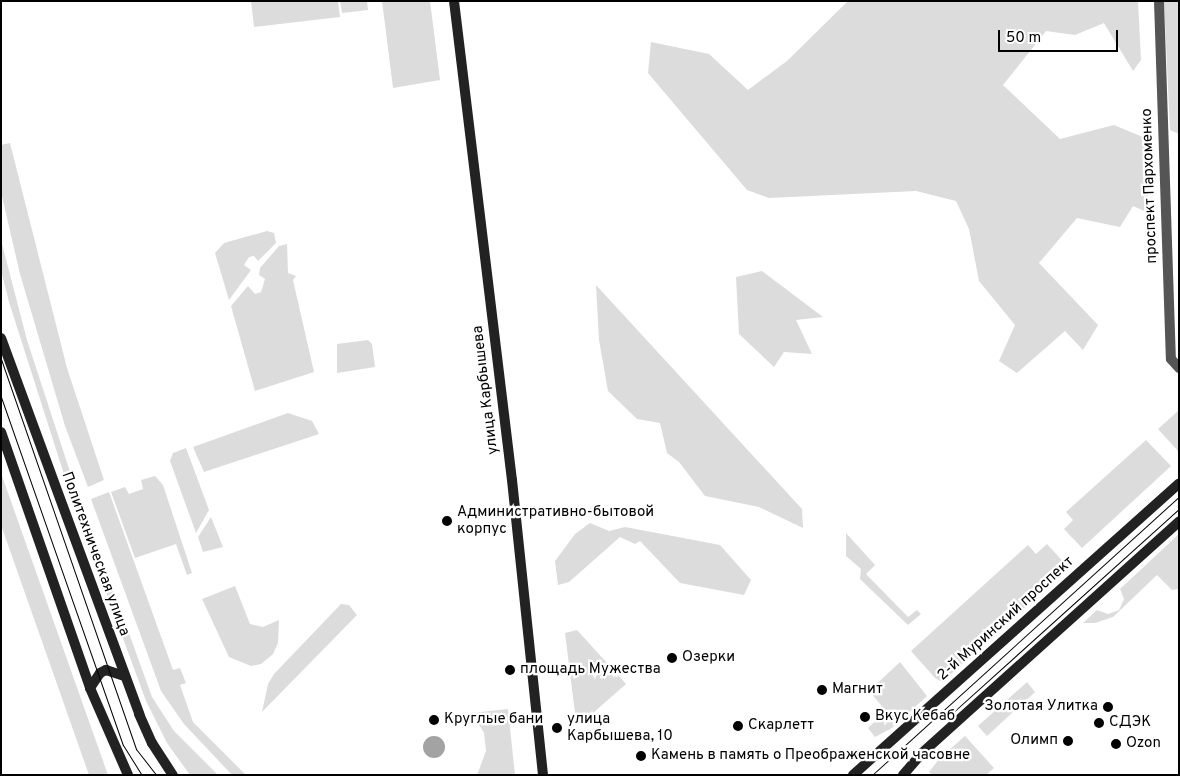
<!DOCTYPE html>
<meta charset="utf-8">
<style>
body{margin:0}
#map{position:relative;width:1180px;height:776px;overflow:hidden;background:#fff;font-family:Overpass,sans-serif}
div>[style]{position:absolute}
.green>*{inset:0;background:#dcdcdc}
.water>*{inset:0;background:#a3a3a3}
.round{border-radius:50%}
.street>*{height:10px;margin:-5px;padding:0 5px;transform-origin:5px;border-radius:5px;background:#555}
.secondary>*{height:10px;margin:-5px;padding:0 5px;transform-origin:5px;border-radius:5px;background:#222}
.tram>*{height:1px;margin:-0.5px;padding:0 0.5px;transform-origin:0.5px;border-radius:0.5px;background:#000}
.dots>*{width:14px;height:14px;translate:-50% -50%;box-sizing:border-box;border:2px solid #fff;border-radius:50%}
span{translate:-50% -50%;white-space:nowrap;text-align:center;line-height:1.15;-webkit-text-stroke:4.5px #fff;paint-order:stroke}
.street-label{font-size:15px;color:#000}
.poi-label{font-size:15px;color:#000}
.left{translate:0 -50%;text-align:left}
.right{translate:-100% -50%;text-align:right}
.frame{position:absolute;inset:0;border:2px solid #000;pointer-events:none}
.scale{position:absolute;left:998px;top:30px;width:120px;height:22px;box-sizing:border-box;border:2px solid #000;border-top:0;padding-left:6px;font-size:15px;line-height:18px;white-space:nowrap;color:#000;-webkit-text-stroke:4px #fff;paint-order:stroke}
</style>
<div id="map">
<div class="green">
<i style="clip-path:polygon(251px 1px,338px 1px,340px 17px,254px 27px)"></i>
<i style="clip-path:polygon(340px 1px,367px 1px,368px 10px,342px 13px)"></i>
<i style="clip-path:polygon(382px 1px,430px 1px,440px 80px,393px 88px)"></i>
<i style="clip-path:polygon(848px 1px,1138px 1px,1141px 60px,1133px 71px,1104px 23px,1075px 35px,1046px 31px,1003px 85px,1060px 139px,1114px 125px,1145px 138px,1149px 213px,1133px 206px,1120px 227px,1077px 218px,1039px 263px,1098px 325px,1083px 350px,1065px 331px,1017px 373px,999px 361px,1015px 325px,979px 281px,969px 229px,956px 201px,916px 191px,769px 198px,747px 190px,648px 73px,651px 42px,709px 54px,748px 90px,787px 61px)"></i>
<i style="clip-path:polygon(1164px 1px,1179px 1px,1179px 134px,1170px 130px)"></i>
<i style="clip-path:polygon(10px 143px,67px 368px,104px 480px,88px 487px,65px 426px,20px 274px,1px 192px,1px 145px)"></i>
<i style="clip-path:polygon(267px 231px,274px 233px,276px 243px,258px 261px,254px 256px,249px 257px,244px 265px,251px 270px,229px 300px,215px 253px,224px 243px)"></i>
<i style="clip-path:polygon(1px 240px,27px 340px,75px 487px,69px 490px,9px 302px,1px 270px)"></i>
<i style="clip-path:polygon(287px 244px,288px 273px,296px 276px,293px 280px,314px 372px,255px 391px,231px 306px,248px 286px,255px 294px,261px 292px,265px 279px,259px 275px,260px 268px,279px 246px)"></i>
<i style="clip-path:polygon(762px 271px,823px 317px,796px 320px,812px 354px,784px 352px,774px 367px,739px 334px,736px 277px)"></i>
<i style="clip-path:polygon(596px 285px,802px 509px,803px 528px,759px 507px,705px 496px,679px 462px,667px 453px,660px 423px,637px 419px,608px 391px,599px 340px)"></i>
<i style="clip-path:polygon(368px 340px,372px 344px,375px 367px,337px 373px,337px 344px)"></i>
<i style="clip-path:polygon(1179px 410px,1179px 452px,1158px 429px)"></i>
<i style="clip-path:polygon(288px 413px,312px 421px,319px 434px,204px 472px,193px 447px)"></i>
<i style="clip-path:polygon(1146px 440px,1171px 466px,1082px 548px,1064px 529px,1073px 520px,1066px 512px)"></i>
<i style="clip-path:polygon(186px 448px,209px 510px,196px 533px,170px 461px,173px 453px)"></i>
<i style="clip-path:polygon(1px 473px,108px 775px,89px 775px,1px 525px)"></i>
<i style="clip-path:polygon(155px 476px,163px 485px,192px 573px,187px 575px,176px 544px,135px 558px,111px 492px,125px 487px,129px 494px,143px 489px,141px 480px)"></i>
<i style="clip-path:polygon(109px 492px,173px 670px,180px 668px,186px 683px,180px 685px,193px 722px,246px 775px,232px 775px,184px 724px,161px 691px,91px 499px)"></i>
<i style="clip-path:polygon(82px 503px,152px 697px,174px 731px,218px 775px,190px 775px,167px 743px,146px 701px,74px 505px)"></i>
<i style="clip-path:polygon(211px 517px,223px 547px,203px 552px,198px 537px)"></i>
<i style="clip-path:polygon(590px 523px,609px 531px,625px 527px,720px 545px,751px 580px,744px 595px,680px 583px,640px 541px,635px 544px,620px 537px,569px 582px,558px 585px,555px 561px,575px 534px)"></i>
<i style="clip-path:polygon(846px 533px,875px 565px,866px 574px,908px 617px,917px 610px,921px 614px,908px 625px,860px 579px,861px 569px,846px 556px)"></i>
<i style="clip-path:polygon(1179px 534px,1179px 589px,1172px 590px,1157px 575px,1113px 617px,1095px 623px,1083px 623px,1097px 610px,1108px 614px,1119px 610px,1124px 599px,1120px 589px)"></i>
<i style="clip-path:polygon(1047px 544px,1069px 568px,942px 682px,935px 678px,911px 651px,1028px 545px,1036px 554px)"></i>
<i style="clip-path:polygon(235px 586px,250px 624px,263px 627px,279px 620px,278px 643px,273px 654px,261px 664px,251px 666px,229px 657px,202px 599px)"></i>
<i style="clip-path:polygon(341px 604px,349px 605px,357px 615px,262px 712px,268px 684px,274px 674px)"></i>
<i style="clip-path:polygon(577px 630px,626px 684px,585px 720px,575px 713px,565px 633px)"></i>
<i style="clip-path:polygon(900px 662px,927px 696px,892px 728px,875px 737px,868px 728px,886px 711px,869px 691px)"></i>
<i style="clip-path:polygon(1027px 682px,1035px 692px,987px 736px,978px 726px)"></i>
<i style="clip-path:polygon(508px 709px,515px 775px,477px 775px,486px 751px,484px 733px,472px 713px)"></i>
<i style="clip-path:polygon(965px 736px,994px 768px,986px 775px,932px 775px,929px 772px,940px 758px)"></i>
</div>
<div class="water">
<i class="round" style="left:423px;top:736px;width:22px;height:22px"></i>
</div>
<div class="street">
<i style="left:1159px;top:1px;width:358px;rotate:88.1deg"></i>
<i style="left:1171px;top:359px;width:12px;rotate:48deg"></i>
</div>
<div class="secondary">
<i style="left:454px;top:1px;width:482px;rotate:83.1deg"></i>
<i style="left:512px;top:480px;width:297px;rotate:84deg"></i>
<i style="left:1px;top:338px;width:401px;rotate:69.8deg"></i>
<i style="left:139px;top:714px;width:32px;rotate:66deg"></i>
<i style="left:152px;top:743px;width:38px;rotate:57deg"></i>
<i style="left:1px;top:432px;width:271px;rotate:70.8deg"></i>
<i style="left:90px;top:688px;width:95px;rotate:66.4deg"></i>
<i style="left:90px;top:688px;width:18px;rotate:-56deg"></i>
<i style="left:100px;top:673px;width:7px;rotate:-27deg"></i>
<i style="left:106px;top:670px;width:20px;rotate:18deg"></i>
<i style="left:853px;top:775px;width:437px;rotate:-41.8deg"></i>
<i style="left:903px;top:775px;width:29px;rotate:-49deg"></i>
<i style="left:922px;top:753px;width:346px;rotate:-42deg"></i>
</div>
<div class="tram">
<i style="left:1px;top:359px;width:413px;rotate:70.9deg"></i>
<i style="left:136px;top:749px;width:33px;rotate:52deg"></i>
<i style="left:1px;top:397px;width:369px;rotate:70.7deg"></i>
<i style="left:123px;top:745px;width:36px;rotate:58deg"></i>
<i style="left:950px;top:715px;width:308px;rotate:-42deg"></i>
<i style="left:872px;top:775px;width:414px;rotate:-42.2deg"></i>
</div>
<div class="dots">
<i style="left:447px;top:521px;background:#000"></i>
<i style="left:672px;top:658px;background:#000"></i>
<i style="left:510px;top:670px;background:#000"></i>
<i style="left:822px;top:690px;background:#000"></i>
<i style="left:1108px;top:707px;background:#000"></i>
<i style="left:865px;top:717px;background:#000"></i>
<i style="left:434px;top:720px;background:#000"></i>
<i style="left:1099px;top:723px;background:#000"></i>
<i style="left:738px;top:726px;background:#000"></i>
<i style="left:557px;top:728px;background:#000"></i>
<i style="left:1068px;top:741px;background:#000"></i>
<i style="left:1116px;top:744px;background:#000"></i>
<i style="left:641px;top:756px;background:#000"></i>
</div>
<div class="street-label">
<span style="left:1150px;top:186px;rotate:-92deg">проспект Пархоменко</span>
<span style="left:486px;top:390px;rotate:-97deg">улица Карбышева</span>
<span style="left:95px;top:554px;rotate:70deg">Политехническая улица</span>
<span style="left:1006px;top:619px;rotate:-42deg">2-й Муринский проспект</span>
</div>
<div class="poi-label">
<span class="left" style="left:457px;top:521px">Административно-бытовой<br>корпус</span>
<span class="left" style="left:682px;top:658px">Озерки</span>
<span class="left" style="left:520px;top:670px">площадь Мужества</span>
<span class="left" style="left:832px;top:690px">Магнит</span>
<span class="right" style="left:1098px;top:707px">Золотая Улитка</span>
<span class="left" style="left:875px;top:717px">Вкус Кебаб</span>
<span class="left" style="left:567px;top:728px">улица<br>Карбышева, 10</span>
<span class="left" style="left:444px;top:720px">Круглые бани</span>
<span class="left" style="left:1109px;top:723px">СДЭК</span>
<span class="left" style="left:748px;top:726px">Скарлетт</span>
<span class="right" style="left:1058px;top:741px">Олимп</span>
<span class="left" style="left:1126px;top:744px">Ozon</span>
<span class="left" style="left:651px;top:756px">Камень в память о Преображенской часовне</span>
</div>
<div class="frame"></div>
<div class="scale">50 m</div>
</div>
